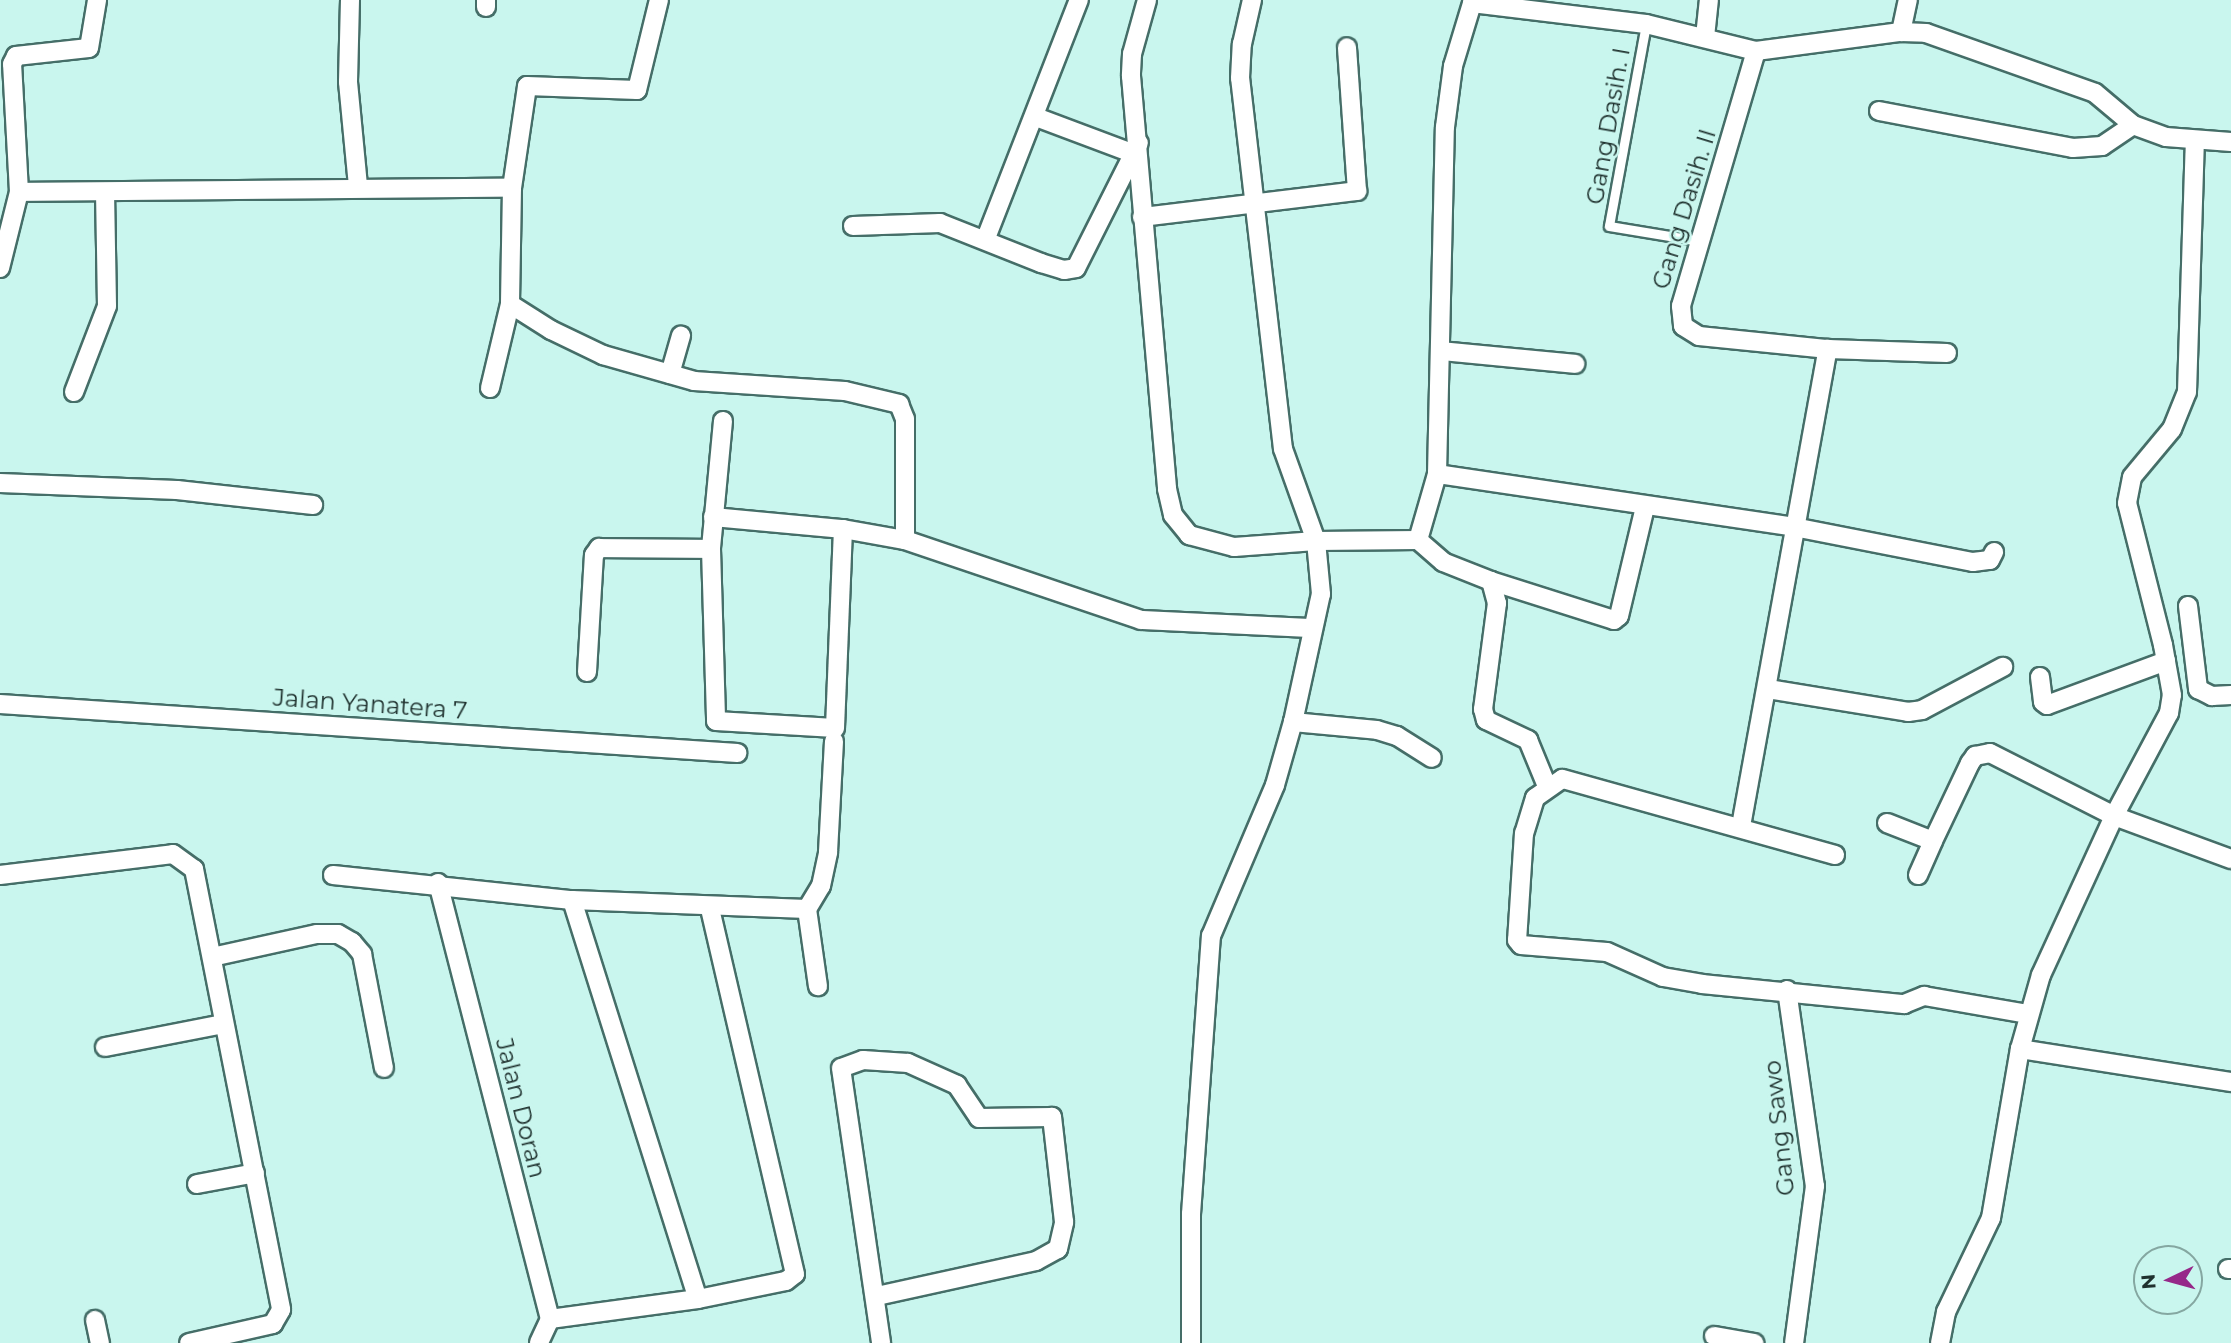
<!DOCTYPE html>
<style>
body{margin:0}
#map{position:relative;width:2231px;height:1343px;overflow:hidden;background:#c9f6ee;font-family:Montserrat,sans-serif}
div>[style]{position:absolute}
.roads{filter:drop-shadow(2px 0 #456e68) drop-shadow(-2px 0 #456e68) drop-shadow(0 2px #456e68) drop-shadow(0 -2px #456e68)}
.service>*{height:9px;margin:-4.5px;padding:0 4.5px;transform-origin:4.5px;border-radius:4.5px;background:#fff}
.minor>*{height:18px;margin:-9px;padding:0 9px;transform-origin:9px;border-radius:9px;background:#fff}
span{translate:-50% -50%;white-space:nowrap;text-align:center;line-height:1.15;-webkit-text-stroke:5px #c9f6ee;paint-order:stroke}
.street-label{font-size:24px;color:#1f312e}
.north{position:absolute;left:2133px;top:1245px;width:70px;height:70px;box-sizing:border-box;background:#c9f6ee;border:2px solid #85a7a1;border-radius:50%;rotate:265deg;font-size:19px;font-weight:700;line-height:28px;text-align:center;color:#1f312e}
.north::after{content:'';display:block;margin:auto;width:24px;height:32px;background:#962889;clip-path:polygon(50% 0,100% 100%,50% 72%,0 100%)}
</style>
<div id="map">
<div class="roads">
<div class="service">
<i style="left:1646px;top:24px;width:205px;rotate:100.4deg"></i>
<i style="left:1609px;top:226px;width:92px;rotate:9.4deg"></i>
</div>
<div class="minor">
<i style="left:350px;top:0;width:82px;rotate:91.4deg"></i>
<i style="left:348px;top:82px;width:104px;rotate:84.5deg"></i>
<i style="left:1147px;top:0;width:56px;rotate:105.5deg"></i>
<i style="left:1132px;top:54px;width:22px;rotate:93deg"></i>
<i style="left:1131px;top:76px;width:415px;rotate:85deg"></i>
<i style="left:1167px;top:489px;width:27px;rotate:77deg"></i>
<i style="left:1173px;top:515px;width:26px;rotate:51deg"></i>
<i style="left:1189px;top:535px;width:47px;rotate:14.9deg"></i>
<i style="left:1234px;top:547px;width:82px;rotate:-4.2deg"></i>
<i style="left:1316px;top:541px;width:98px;rotate:-109.7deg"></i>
<i style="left:1283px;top:449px;width:373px;rotate:-96.6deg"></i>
<i style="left:1240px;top:78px;width:34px;rotate:-87deg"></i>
<i style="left:1242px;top:44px;width:45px;rotate:-77.2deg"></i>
<i style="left:1472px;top:3px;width:175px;rotate:6.9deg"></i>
<i style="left:1646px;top:24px;width:113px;rotate:13.8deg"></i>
<i style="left:1756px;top:51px;width:146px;rotate:-7.5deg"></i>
<i style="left:1901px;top:32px;width:25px;rotate:2deg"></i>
<i style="left:1926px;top:33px;width:179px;rotate:19.5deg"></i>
<i style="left:2095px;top:93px;width:50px;rotate:40.1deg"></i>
<i style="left:2133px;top:125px;width:35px;rotate:20deg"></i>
<i style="left:2166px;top:137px;width:65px;rotate:4.4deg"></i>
<i style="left:486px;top:7px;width:7px;rotate:-90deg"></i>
<i style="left:1901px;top:32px;width:33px;rotate:-78deg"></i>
<i style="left:1705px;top:37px;width:37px;rotate:-84deg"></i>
<i style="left:1756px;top:51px;width:266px;rotate:106.4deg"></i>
<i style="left:1681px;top:306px;width:20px;rotate:84deg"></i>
<i style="left:1683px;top:326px;width:19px;rotate:32deg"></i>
<i style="left:1699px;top:336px;width:130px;rotate:5.8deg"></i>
<i style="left:1828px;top:349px;width:119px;rotate:1.9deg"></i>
<i style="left:1879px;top:111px;width:197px;rotate:10.8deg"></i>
<i style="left:2073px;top:148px;width:29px;rotate:-4deg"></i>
<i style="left:2102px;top:146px;width:37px;rotate:-34deg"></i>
<i style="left:1036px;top:117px;width:103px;rotate:20.6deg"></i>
<i style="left:512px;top:188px;width:103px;rotate:-81.6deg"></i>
<i style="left:527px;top:86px;width:110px;rotate:2.1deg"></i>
<i style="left:637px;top:90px;width:93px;rotate:-76.3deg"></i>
<i style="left:19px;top:192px;width:493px;rotate:-0.5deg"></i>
<i style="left:512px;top:188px;width:116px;rotate:91deg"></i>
<i style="left:510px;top:304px;width:49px;rotate:32.4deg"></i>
<i style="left:551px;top:330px;width:58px;rotate:25.7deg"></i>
<i style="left:603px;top:355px;width:95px;rotate:15.9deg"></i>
<i style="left:694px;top:381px;width:151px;rotate:3.8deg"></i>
<i style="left:845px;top:391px;width:56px;rotate:13.5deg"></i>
<i style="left:899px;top:404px;width:16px;rotate:68deg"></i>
<i style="left:905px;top:419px;width:121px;rotate:90deg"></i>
<i style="left:1142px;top:217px;width:217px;rotate:-6.9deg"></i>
<i style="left:1357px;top:191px;width:144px;rotate:-94deg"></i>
<i style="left:853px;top:226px;width:87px;rotate:-2deg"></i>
<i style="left:940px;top:223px;width:109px;rotate:21.6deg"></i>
<i style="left:1041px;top:263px;width:24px;rotate:17deg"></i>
<i style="left:1064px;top:270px;width:12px;rotate:-9deg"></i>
<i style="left:1076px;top:268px;width:140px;rotate:-63.3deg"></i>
<i style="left:986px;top:238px;width:256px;rotate:-68.7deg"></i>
<i style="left:0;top:268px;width:78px;rotate:-76deg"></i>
<i style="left:19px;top:192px;width:128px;rotate:-93.1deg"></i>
<i style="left:12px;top:64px;width:9px;rotate:-63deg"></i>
<i style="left:16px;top:56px;width:73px;rotate:-6.3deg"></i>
<i style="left:89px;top:48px;width:49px;rotate:-80.5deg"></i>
<i style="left:1441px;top:351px;width:135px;rotate:5.5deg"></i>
<i style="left:670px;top:374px;width:40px;rotate:-74deg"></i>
<i style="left:490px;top:388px;width:86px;rotate:-76.6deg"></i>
<i style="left:74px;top:392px;width:92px;rotate:-69deg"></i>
<i style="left:107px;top:306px;width:113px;rotate:-91deg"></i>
<i style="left:723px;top:421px;width:129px;rotate:95.4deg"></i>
<i style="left:711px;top:549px;width:172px;rotate:88.3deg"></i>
<i style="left:716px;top:721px;width:119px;rotate:3.4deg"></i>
<i style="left:835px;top:728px;width:199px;rotate:-87.7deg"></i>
<i style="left:1437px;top:474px;width:361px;rotate:8.4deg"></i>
<i style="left:1794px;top:527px;width:182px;rotate:11.1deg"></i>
<i style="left:1973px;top:562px;width:17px;rotate:-7deg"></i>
<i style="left:1990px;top:560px;width:9px;rotate:-63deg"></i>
<i style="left:0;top:483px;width:177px;rotate:2.3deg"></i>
<i style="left:177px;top:490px;width:137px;rotate:6.3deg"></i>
<i style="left:713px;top:517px;width:131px;rotate:5.3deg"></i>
<i style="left:843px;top:529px;width:63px;rotate:10.1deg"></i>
<i style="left:905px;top:540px;width:249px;rotate:18.7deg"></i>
<i style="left:1141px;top:620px;width:170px;rotate:2.7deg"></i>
<i style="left:1418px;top:540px;width:33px;rotate:41deg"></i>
<i style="left:1443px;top:562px;width:52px;rotate:21.6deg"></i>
<i style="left:1491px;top:581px;width:23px;rotate:75deg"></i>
<i style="left:1497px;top:603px;width:107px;rotate:97.5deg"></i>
<i style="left:1483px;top:709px;width:11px;rotate:75deg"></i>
<i style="left:1486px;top:720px;width:47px;rotate:25.5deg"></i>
<i style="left:1528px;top:740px;width:50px;rotate:67.6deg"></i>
<i style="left:1491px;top:581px;width:129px;rotate:17.6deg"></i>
<i style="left:1614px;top:620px;width:6px;rotate:-39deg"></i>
<i style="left:1619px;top:616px;width:112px;rotate:-76.6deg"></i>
<i style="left:2188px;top:606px;width:84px;rotate:83.1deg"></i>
<i style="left:2198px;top:689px;width:16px;rotate:27deg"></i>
<i style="left:2212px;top:696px;width:19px;rotate:-3deg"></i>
<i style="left:587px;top:672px;width:117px;rotate:-86.6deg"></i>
<i style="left:594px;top:555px;width:9px;rotate:-54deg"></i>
<i style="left:599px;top:548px;width:112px;rotate:0.5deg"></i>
<i style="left:2040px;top:677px;width:25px;rotate:83deg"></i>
<i style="left:2043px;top:702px;width:5px;rotate:37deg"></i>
<i style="left:2047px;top:705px;width:127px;rotate:-20.3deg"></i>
<i style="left:1768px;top:689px;width:142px;rotate:9.3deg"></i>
<i style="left:1908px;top:712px;width:14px;rotate:-8deg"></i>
<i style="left:1922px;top:710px;width:92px;rotate:-28deg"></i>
<i style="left:0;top:704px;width:739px;rotate:3.8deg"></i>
<i style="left:1293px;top:722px;width:84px;rotate:5.4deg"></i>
<i style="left:1377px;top:730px;width:21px;rotate:17deg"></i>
<i style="left:1397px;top:736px;width:41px;rotate:32.2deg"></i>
<i style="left:1887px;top:823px;width:49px;rotate:21.4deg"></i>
<i style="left:1933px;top:841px;width:86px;rotate:-64.6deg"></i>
<i style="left:1970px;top:763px;width:9px;rotate:-54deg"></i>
<i style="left:1975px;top:756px;width:15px;rotate:-11deg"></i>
<i style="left:1990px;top:753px;width:139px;rotate:26.9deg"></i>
<i style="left:2114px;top:816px;width:125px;rotate:20.2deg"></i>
<i style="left:1741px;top:826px;width:485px;rotate:-79.7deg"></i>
<i style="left:1835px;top:855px;width:283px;rotate:-164.4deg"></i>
<i style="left:1562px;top:779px;width:33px;rotate:145deg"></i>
<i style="left:1535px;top:798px;width:37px;rotate:107deg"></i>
<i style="left:1524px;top:833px;width:107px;rotate:93.7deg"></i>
<i style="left:1517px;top:940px;width:6px;rotate:51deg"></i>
<i style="left:1521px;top:945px;width:86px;rotate:4.7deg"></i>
<i style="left:1607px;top:952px;width:61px;rotate:24.1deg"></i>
<i style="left:1663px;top:977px;width:40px;rotate:10deg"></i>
<i style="left:1702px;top:984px;width:203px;rotate:5.7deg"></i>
<i style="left:1904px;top:1004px;width:22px;rotate:-22deg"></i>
<i style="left:1924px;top:996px;width:106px;rotate:9.8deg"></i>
<i style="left:0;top:875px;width:174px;rotate:-6.9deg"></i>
<i style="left:173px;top:854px;width:26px;rotate:36deg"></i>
<i style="left:194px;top:869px;width:449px;rotate:78.8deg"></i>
<i style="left:281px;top:1310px;width:16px;rotate:120deg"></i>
<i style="left:273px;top:1324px;width:86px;rotate:167.3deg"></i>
<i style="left:333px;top:875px;width:240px;rotate:6deg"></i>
<i style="left:572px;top:900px;width:235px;rotate:2.2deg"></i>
<i style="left:807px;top:909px;width:27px;rotate:-59deg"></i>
<i style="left:821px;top:886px;width:35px;rotate:-78deg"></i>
<i style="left:828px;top:852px;width:111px;rotate:-86.9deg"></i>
<i style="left:1918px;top:875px;width:37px;rotate:-66deg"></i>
<i style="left:438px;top:883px;width:450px;rotate:75.6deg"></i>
<i style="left:550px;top:1319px;width:26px;rotate:115deg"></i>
<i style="left:572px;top:900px;width:418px;rotate:72.5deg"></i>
<i style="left:807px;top:909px;width:78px;rotate:81.9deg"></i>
<i style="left:212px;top:957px;width:107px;rotate:-12.4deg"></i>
<i style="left:317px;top:934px;width:21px"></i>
<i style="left:338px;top:934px;width:16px;rotate:30deg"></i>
<i style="left:352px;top:942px;width:16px;rotate:50deg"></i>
<i style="left:362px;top:954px;width:116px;rotate:79.1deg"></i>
<i style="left:1787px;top:990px;width:198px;rotate:81.9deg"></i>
<i style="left:1815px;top:1186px;width:158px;rotate:97.6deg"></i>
<i style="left:105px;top:1047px;width:120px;rotate:-11deg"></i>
<i style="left:2020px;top:1049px;width:214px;rotate:8.9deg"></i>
<i style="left:197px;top:1184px;width:59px;rotate:-10.7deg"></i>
<i style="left:2228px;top:1269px;width:3px"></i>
<i style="left:877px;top:1296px;width:163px;rotate:-12.4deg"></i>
<i style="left:1036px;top:1261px;width:25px;rotate:-29deg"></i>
<i style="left:1058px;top:1249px;width:28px;rotate:-77deg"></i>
<i style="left:1064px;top:1222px;width:106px;rotate:-96.5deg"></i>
<i style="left:1052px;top:1117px;width:73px;rotate:179.2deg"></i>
<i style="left:979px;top:1118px;width:40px;rotate:-124deg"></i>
<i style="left:957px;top:1085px;width:54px;rotate:-155.8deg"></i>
<i style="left:908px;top:1063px;width:45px;rotate:-176.2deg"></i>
<i style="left:863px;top:1060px;width:23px;rotate:160deg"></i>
<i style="left:841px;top:1068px;width:278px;rotate:81.7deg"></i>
<i style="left:550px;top:1319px;width:149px;rotate:-7.7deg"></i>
<i style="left:698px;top:1299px;width:90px;rotate:-11.6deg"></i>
<i style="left:786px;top:1281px;width:11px;rotate:-38deg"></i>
<i style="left:795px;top:1274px;width:376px;rotate:-103.1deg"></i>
<i style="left:95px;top:1320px;width:24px;rotate:78deg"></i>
<i style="left:1714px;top:1336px;width:41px;rotate:9.9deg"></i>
<i style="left:1191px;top:1343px;width:129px;rotate:-90deg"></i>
<i style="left:1191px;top:1214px;width:279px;rotate:-85.9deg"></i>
<i style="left:1211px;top:936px;width:164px;rotate:-67deg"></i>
<i style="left:1275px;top:785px;width:66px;rotate:-74.1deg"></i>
<i style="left:1293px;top:722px;width:131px;rotate:-77.7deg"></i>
<i style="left:1321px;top:594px;width:53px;rotate:-95.4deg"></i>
<i style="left:1316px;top:541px;width:102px;rotate:-0.6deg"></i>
<i style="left:1418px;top:540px;width:69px;rotate:-73.9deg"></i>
<i style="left:1437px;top:474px;width:347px;rotate:-88.7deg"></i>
<i style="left:1445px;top:127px;width:62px;rotate:-82.5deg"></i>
<i style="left:1453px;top:66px;width:69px;rotate:-73.1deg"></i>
<i style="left:1940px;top:1343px;width:32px;rotate:-79deg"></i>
<i style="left:1946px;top:1312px;width:104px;rotate:-64.4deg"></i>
<i style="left:1991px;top:1218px;width:171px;rotate:-80.3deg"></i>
<i style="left:2020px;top:1049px;width:77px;rotate:-74.2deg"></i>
<i style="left:2041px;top:975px;width:175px;rotate:-65.3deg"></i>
<i style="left:2114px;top:816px;width:117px;rotate:-61.9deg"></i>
<i style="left:2169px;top:713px;width:18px;rotate:-81deg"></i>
<i style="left:2172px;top:695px;width:51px;rotate:-100.2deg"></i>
<i style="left:2163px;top:645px;width:146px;rotate:-104.2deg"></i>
<i style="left:2127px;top:503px;width:26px;rotate:-79deg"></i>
<i style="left:2132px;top:477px;width:62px;rotate:-50.2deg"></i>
<i style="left:2172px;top:429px;width:40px;rotate:-68deg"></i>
<i style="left:2187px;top:392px;width:252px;rotate:-88.2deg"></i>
</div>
</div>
<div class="street-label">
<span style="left:1608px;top:126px;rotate:-80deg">Gang Dasih. I</span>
<span style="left:1684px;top:209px;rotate:-73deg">Gang Dasih. II</span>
<span style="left:370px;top:704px;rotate:4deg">Jalan Yanatera 7</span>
<span style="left:521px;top:1108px;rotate:76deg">Jalan Doran</span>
<span style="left:1779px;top:1128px;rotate:-96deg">Gang Sawo</span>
</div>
<div class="north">N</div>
</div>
